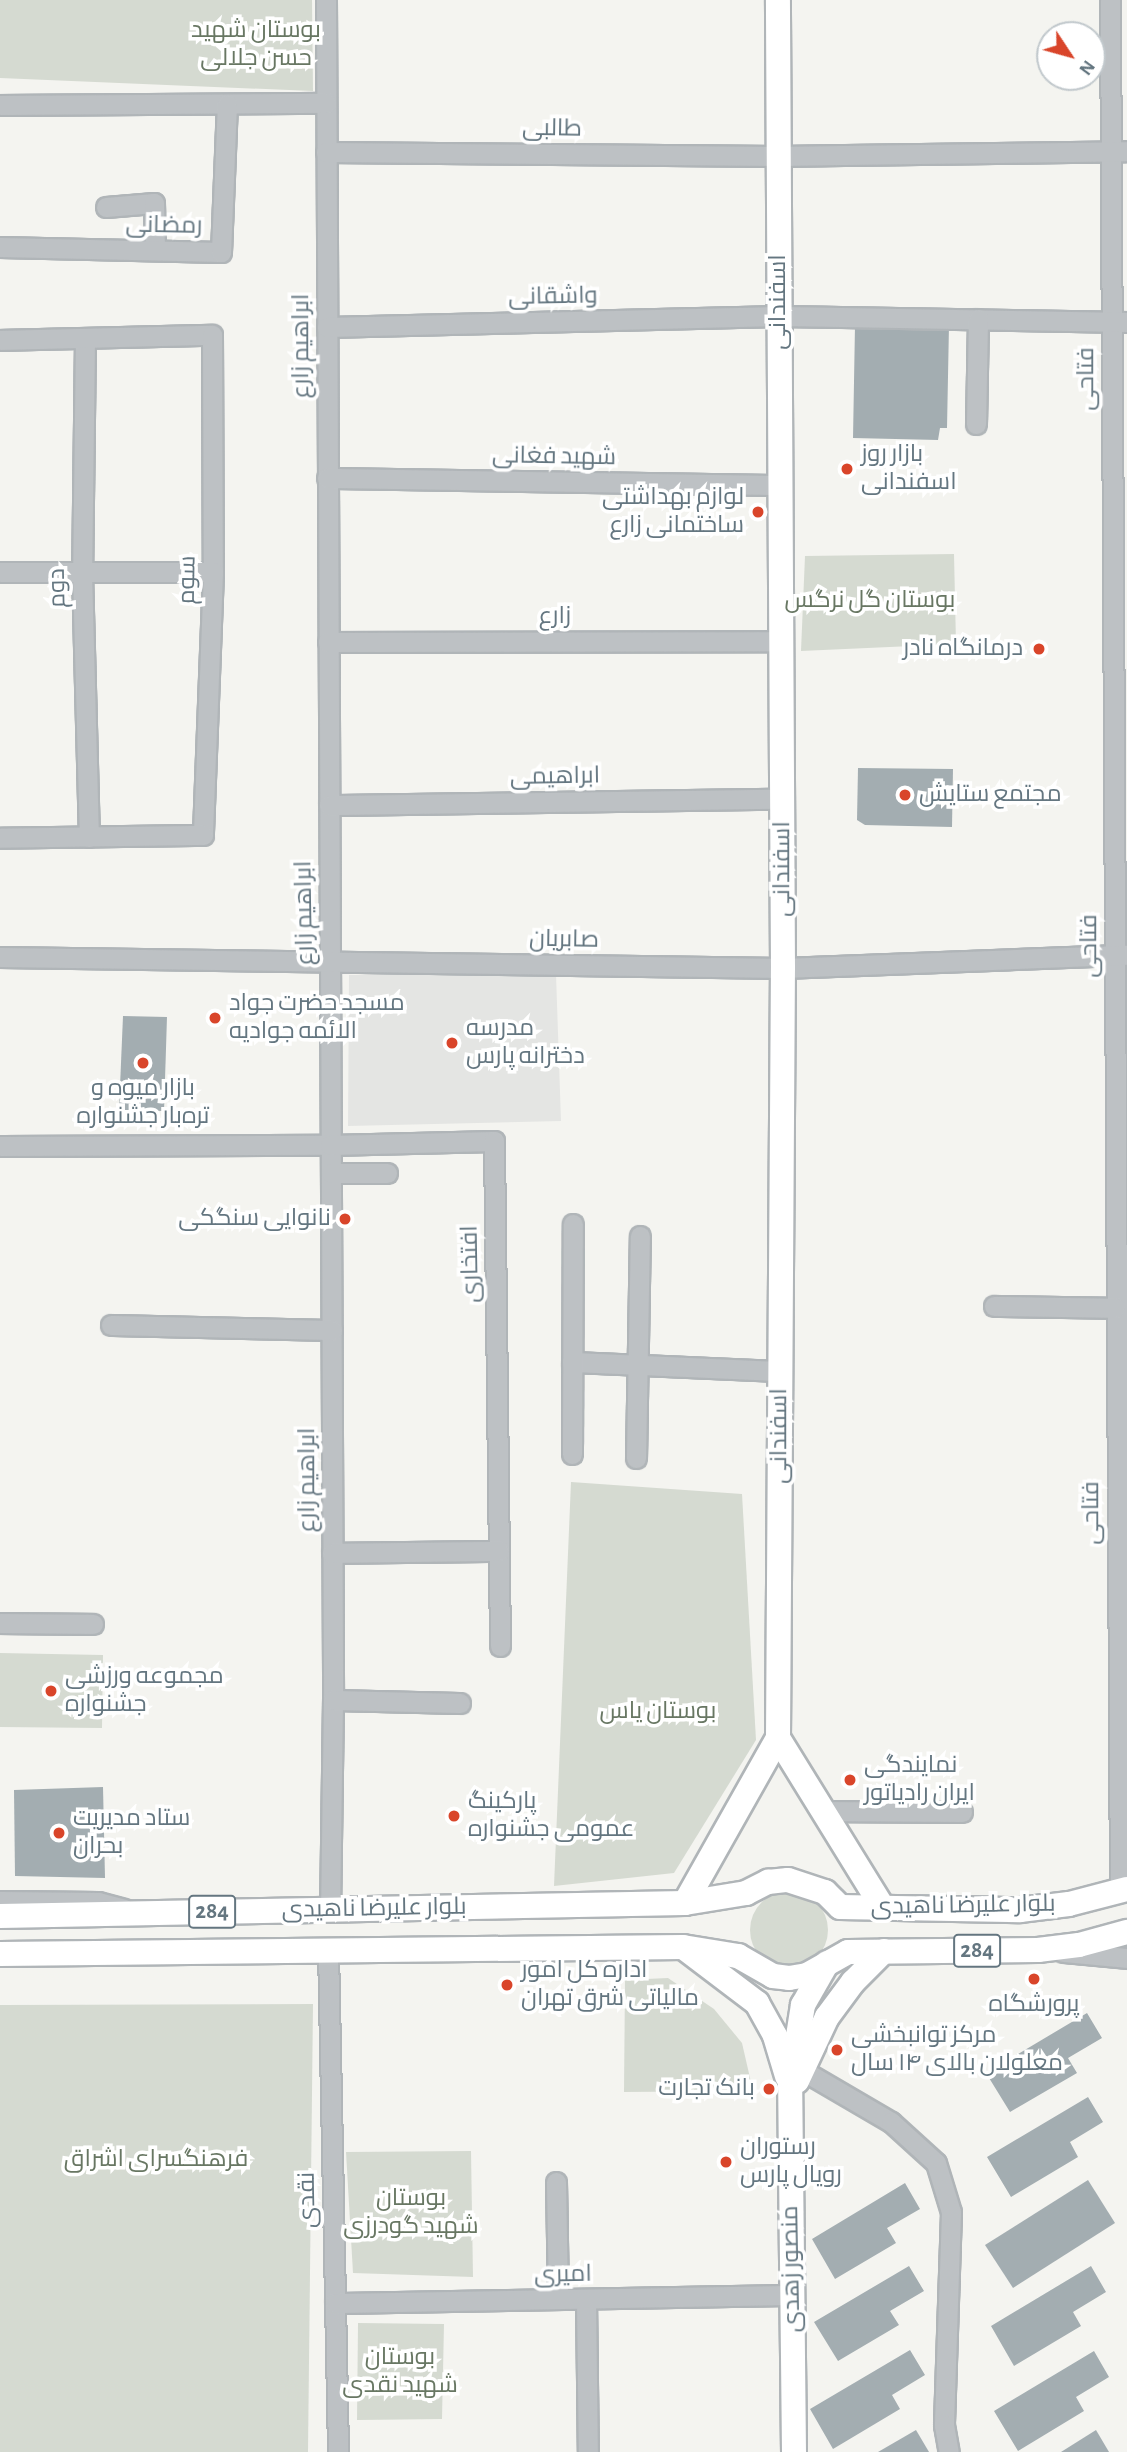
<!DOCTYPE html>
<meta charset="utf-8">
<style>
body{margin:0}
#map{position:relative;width:1127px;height:2452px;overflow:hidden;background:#f4f4f0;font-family:"Alegreya Sans",Cairo,sans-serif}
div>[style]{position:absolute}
.built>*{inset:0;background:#e4e5e3}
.green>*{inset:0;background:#d5dad1}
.round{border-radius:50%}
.building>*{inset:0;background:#a3adb1}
.roads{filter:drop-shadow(2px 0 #b0b5b8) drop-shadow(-2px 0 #b0b5b8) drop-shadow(0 2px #b0b5b8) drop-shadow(0 -2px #b0b5b8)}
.minor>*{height:19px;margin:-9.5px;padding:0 9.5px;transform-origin:9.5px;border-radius:9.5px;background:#bdc1c4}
.major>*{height:24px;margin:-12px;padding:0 12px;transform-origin:12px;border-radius:12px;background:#fff}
.dots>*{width:19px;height:19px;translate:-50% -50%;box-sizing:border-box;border:4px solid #fff;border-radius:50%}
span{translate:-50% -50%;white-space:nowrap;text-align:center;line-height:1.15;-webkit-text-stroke:7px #fff;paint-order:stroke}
.shield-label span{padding:2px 5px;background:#fff;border:2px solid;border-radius:5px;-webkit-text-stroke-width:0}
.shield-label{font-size:23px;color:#647680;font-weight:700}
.park-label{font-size:24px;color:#687763}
.street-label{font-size:24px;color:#647680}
.poi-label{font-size:24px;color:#647680}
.left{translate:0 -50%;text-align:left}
.right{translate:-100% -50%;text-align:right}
.north{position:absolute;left:1036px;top:21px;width:70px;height:70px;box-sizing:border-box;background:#fff;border:2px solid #c1c8cc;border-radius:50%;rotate:126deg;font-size:19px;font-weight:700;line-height:28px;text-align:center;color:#647680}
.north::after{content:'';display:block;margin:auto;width:24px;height:32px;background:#d9452a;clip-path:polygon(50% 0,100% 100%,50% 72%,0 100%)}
</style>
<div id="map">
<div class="built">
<i style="clip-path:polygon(556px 974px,561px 1121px,348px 1126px,349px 975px)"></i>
</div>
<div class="green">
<i style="clip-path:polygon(0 0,312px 0,313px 91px,0 78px)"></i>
<i style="clip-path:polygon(954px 554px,956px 644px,801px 651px,805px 556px)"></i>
<i style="clip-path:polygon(571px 1482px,742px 1494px,756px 1740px,674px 1873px,554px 1886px)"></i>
<i style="clip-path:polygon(0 1653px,103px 1655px,102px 1728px,0 1727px)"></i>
<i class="round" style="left:750px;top:1891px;width:78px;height:78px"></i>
<i style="clip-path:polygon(668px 1978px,714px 2009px,742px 2043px,753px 2091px,624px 2092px,625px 1980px)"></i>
<i style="clip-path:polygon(313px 2004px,308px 2452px,0 2452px,0 2005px)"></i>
<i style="clip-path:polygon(471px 2151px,473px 2277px,353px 2273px,346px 2152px)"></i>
<i style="clip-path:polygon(358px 2323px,444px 2324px,442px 2419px,357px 2420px)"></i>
</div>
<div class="building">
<i style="clip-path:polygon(855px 325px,949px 325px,947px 428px,940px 428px,938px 440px,853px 438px)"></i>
<i style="clip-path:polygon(858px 768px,953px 769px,952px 827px,865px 825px,857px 820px)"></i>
<i style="clip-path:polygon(123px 1016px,167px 1017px,164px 1111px,119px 1110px)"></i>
<i style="clip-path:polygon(103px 1787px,105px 1878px,15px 1876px,14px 1790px)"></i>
<i style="clip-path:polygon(1087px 2013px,1102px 2038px,1068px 2058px,1077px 2073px,1010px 2112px,986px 2073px)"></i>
<i style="clip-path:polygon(1088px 2097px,1103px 2122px,1070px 2142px,1078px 2157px,1011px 2197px,987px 2157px)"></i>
<i style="clip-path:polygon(1088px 2180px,1115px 2223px,1013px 2288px,985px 2245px)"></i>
<i style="clip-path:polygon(905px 2183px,920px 2209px,887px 2228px,896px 2243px,835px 2279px,812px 2239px)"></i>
<i style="clip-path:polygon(909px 2266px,924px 2291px,890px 2311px,899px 2325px,838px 2361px,814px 2322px)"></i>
<i style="clip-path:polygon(1091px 2266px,1106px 2292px,1073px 2312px,1081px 2326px,1014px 2366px,991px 2326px)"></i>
<i style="clip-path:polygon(910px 2350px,925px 2375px,892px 2395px,900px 2409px,833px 2449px,810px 2409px)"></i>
<i style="clip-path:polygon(1094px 2351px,1109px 2377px,1076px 2397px,1084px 2411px,1018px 2451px,994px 2411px)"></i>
<i style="clip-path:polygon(916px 2430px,929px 2452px,878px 2452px)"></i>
<i style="clip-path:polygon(1096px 2430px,1109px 2452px,1061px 2452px)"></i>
</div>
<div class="roads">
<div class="minor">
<i style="left:326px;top:0;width:1700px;rotate:89.76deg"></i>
<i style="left:333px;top:1700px;width:210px;rotate:90.8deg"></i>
<i style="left:1110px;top:0;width:1891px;rotate:89.7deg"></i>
<i style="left:0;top:105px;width:326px;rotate:-0.4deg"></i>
<i style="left:326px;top:152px;width:452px;rotate:0.5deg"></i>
<i style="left:778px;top:156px;width:349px;rotate:-0.8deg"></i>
<i style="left:106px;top:207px;width:48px;rotate:-4.8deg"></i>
<i style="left:154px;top:203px;width:47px;rotate:88.8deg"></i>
<i style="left:0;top:247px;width:221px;rotate:1.3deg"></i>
<i style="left:221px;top:252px;width:148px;rotate:-87.7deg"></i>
<i style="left:327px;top:327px;width:452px;rotate:-1.4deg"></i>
<i style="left:779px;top:316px;width:348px;rotate:1deg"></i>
<i style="left:85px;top:338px;width:234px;rotate:90.7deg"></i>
<i style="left:82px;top:572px;width:265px;rotate:88.5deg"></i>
<i style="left:0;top:340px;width:212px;rotate:-1.4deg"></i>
<i style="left:212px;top:335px;width:237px;rotate:89.8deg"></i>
<i style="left:213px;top:572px;width:263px;rotate:92.2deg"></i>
<i style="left:203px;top:835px;width:203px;rotate:179.2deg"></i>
<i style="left:976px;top:424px;width:105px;rotate:-88.9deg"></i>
<i style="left:327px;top:478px;width:453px;rotate:0.9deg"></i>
<i style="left:0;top:572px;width:213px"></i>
<i style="left:328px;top:642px;width:453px;rotate:-0.1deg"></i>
<i style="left:329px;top:805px;width:453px;rotate:-0.8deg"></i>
<i style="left:0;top:957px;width:783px;rotate:0.8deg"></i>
<i style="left:783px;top:968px;width:343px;rotate:-2.2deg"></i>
<i style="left:0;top:1146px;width:330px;rotate:-0.2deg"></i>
<i style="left:330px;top:1145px;width:164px;rotate:-1.4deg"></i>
<i style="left:494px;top:1141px;width:505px;rotate:89.32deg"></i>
<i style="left:331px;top:1173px;width:56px"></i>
<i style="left:994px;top:1306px;width:121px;rotate:0.9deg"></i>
<i style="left:111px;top:1325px;width:221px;rotate:1.3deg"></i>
<i style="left:572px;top:1362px;width:208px;rotate:2.5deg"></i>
<i style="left:572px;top:1454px;width:230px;rotate:-89.8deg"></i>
<i style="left:636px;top:1458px;width:222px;rotate:-89deg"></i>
<i style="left:332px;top:1553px;width:167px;rotate:-0.7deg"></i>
<i style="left:0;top:1623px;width:93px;rotate:0.6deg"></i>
<i style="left:333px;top:1700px;width:127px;rotate:1.4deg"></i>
<i style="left:823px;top:1811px;width:139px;rotate:0.4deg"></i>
<i style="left:0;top:1901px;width:98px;rotate:0.6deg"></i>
<i style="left:98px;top:1902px;width:27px;rotate:15deg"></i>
<i style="left:328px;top:1948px;width:504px;rotate:88.86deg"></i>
<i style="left:1063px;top:1952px;width:64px;rotate:5.4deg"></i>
<i style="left:802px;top:2070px;width:103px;rotate:30.3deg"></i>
<i style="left:891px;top:2122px;width:61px;rotate:42.3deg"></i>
<i style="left:936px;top:2163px;width:51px;rotate:73deg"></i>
<i style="left:951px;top:2212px;width:213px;rotate:91.9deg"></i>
<i style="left:944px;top:2425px;width:27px;rotate:80deg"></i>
<i style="left:556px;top:2182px;width:117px;rotate:89deg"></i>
<i style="left:586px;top:2299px;width:153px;rotate:89.3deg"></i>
<i style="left:335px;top:2303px;width:457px;rotate:-1deg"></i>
</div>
<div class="major">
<i style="left:778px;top:1738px;width:200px;rotate:58.3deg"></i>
<i style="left:685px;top:1903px;width:189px;rotate:-60.6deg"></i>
<i style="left:778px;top:1738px;width:770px;rotate:-89.63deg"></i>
<i style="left:783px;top:968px;width:968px;rotate:-90.3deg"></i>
<i style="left:0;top:1916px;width:685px;rotate:-1.09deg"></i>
<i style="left:685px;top:1903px;width:62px;rotate:-9.3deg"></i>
<i style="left:746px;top:1893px;width:25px;rotate:-27deg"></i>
<i style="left:768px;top:1882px;width:20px;rotate:-6deg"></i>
<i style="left:788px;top:1880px;width:39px;rotate:18deg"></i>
<i style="left:825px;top:1892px;width:21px;rotate:45deg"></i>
<i style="left:840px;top:1907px;width:180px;rotate:1deg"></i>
<i style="left:1020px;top:1910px;width:49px;rotate:-7deg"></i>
<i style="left:1069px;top:1904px;width:60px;rotate:-14.5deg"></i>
<i style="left:687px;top:1950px;width:88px;rotate:37.1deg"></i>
<i style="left:757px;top:2003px;width:38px;rotate:61deg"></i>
<i style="left:775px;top:2036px;width:42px;rotate:73.3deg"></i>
<i style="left:0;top:1954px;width:683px;rotate:-0.59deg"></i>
<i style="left:683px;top:1947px;width:56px;rotate:9.3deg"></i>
<i style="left:738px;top:1956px;width:40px;rotate:29.7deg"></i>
<i style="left:773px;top:1976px;width:16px;rotate:7deg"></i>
<i style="left:789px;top:1978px;width:18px;rotate:-9deg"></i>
<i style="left:807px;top:1975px;width:47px;rotate:-29.3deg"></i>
<i style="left:848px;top:1952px;width:190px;rotate:-0.6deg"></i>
<i style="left:1038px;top:1950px;width:41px;rotate:-7deg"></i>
<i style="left:1079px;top:1945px;width:50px;rotate:-15.2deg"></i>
<i style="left:797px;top:2081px;width:71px;rotate:-64.9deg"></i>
<i style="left:827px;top:2017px;width:44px;rotate:-53.4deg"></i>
<i style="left:853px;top:1982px;width:44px;rotate:-45deg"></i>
<i style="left:794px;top:2452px;width:366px;rotate:-90.6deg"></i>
<i style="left:790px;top:2086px;width:82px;rotate:-80.9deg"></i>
<i style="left:803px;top:2005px;width:48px;rotate:-60.3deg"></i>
</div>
</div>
<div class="dots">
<i style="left:847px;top:469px;background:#d9452a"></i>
<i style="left:758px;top:512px;background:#d9452a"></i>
<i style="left:1039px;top:649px;background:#d9452a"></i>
<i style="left:905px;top:795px;background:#d9452a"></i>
<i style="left:215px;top:1018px;background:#d9452a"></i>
<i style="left:452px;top:1043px;background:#d9452a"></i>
<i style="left:143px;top:1063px;background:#d9452a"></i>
<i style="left:345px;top:1219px;background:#d9452a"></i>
<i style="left:51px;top:1691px;background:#d9452a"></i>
<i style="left:850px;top:1780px;background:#d9452a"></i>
<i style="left:454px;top:1816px;background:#d9452a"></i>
<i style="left:59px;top:1833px;background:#d9452a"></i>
<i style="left:1034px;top:1979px;background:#d9452a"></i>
<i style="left:507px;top:1985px;background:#d9452a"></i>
<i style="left:837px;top:2050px;background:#d9452a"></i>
<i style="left:769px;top:2089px;background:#d9452a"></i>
<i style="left:726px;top:2162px;background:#d9452a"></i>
</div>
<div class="shield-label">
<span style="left:212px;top:1912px">284</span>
<span style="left:977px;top:1951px">284</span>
</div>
<div class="park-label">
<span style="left:256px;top:45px">بوستان شهید<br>حسن جلالی</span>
<span style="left:870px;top:601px">بوستان گل نرگس</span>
<span style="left:658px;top:1712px">بوستان یاس</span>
<span style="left:156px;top:2160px">فرهنگسرای اشراق</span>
<span style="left:411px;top:2213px">بوستان<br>شهید گودرزی</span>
<span style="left:400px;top:2372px">بوستان<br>شهید نقدی</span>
</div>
<div class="street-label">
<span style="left:552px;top:129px;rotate:1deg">طالبی</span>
<span style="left:164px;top:226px;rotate:1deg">رمضانی</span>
<span style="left:553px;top:297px;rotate:-1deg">واشقانی</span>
<span style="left:779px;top:302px;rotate:-90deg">اسفندانی</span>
<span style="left:302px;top:346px;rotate:-90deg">ابراهیم زارع</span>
<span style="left:1087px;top:379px;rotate:-90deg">فتاحی</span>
<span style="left:554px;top:457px;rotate:1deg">شهید فغانی</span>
<span style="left:188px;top:580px;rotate:-89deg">سوم</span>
<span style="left:58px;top:588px;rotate:-91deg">دوم</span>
<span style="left:555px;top:617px">زارع</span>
<span style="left:555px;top:777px;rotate:-1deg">ابراهیمی</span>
<span style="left:783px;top:869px;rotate:-90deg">اسفندانی</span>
<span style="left:305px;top:913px;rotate:-91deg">ابراهیم زارع</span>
<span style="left:564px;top:940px;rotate:1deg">صابریان</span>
<span style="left:1090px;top:946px;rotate:-90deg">فتاحی</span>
<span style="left:471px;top:1264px;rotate:-91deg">افتخاری</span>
<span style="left:780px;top:1436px;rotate:-90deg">اسفندانی</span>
<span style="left:308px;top:1480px;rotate:-90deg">ابراهیم زارع</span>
<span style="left:1092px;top:1513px;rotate:-90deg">فتاحی</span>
<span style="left:963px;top:1906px;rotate:-1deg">بلوار علیرضا ناهیدی</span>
<span style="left:374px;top:1909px;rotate:-1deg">بلوار علیرضا ناهیدی</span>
<span style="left:308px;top:2200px;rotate:-91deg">نقدی</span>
<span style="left:792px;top:2269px;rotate:-91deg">منصور زهدی</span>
<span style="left:563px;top:2275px;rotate:-1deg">امیری</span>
</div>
<div class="poi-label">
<span class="left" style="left:861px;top:469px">بازار روز<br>اسفندانی</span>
<span class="right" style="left:744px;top:512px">لوازم بهداشتی<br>ساختمانی زارع</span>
<span class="right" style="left:1023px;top:649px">درمانگاه نادر</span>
<span class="left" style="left:919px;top:795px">مجتمع ستایش</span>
<span class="left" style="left:229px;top:1018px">مسجد حضرت جواد<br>الائمه جوادیه</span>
<span class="left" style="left:466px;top:1043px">مدرسه<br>دخترانه پارس</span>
<span style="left:143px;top:1103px">بازار میوه و<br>تره‌بار جشنواره</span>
<span class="right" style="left:331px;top:1219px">نانوایی سنگکی</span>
<span class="left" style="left:65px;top:1691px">مجموعه ورزشی<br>جشنواره</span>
<span class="left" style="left:864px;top:1780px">نمایندگی<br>ایران رادیاتور</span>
<span class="left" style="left:468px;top:1816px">پارکینگ<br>عمومی جشنواره</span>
<span class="left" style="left:73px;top:1833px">ستاد مدیریت<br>بحران</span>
<span class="left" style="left:521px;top:1985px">اداره کل امور<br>مالیاتی شرق تهران</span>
<span style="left:1034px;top:2005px">پرورشگاه</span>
<span class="left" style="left:851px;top:2050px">مرکز توانبخشی<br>معلولان بالای ۱۴ سال</span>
<span class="right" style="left:755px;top:2089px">بانک تجارت</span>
<span class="left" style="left:740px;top:2162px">رستوران<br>رویال پارس</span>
</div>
<div class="north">N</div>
</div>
